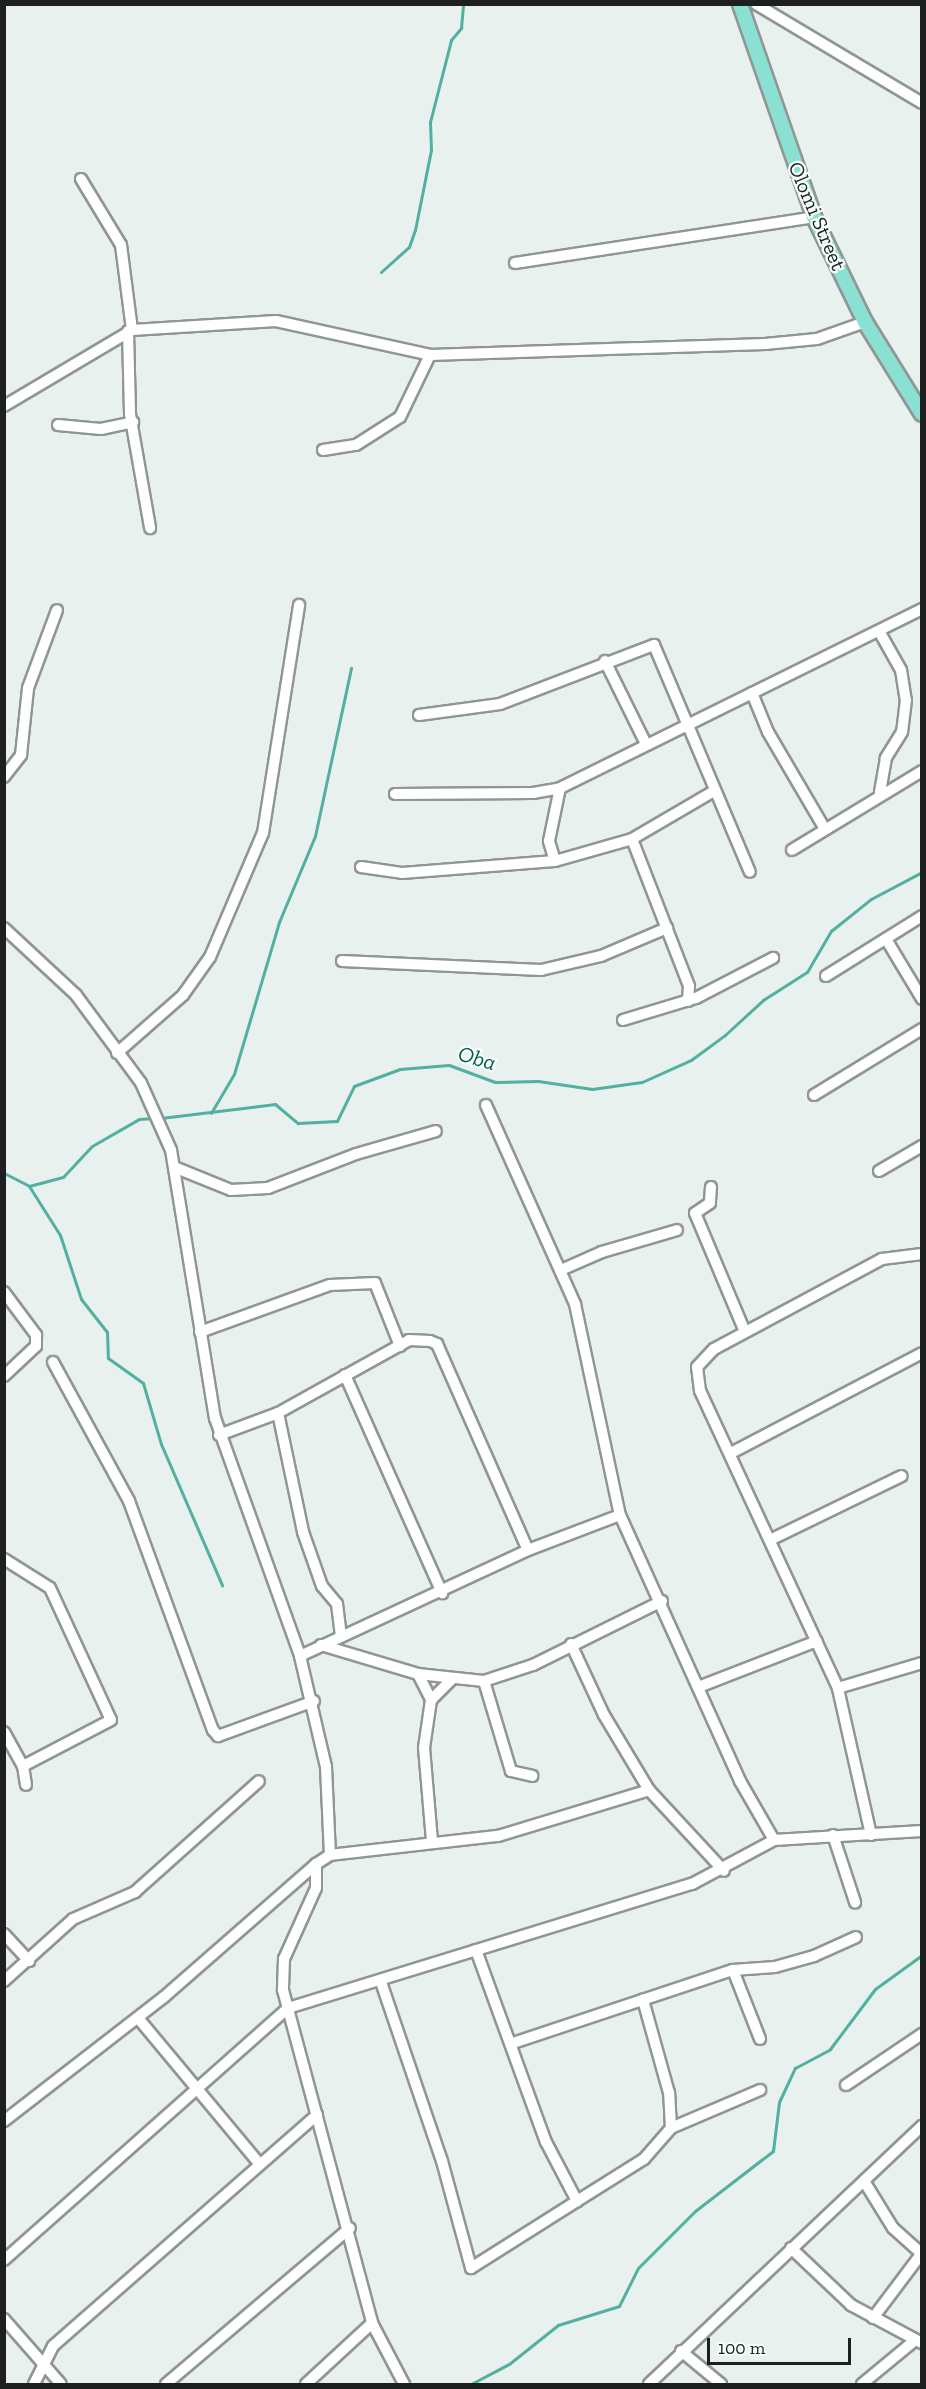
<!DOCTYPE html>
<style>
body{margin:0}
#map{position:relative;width:926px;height:2389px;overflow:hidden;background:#e9f1ef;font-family:"Zilla Slab",serif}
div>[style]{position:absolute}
.stream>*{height:3px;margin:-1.5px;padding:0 1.5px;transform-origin:1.5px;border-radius:1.5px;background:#52b0a1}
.roads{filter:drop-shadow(2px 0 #8f9694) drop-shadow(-2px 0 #8f9694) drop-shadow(0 2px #8f9694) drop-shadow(0 -2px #8f9694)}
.minor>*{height:10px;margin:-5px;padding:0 5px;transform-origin:5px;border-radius:5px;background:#fff}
.major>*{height:14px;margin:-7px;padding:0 7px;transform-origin:7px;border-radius:7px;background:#8be0d4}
span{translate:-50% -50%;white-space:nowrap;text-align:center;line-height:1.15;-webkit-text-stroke:4.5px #f6fefc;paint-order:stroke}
.street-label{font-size:21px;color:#1e2020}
.water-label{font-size:22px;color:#04594f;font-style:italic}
.frame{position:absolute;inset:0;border:6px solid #1e2020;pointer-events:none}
.scale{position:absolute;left:707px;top:2338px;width:144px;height:27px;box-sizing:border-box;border:3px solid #1e2020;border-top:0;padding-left:8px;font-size:18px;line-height:21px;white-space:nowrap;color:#1e2020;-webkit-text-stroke:4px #f6fefc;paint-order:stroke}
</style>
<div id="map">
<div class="stream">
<i style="left:381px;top:272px;width:38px;rotate:-42deg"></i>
<i style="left:409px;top:247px;width:18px;rotate:-71deg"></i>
<i style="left:415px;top:230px;width:82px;rotate:-78.7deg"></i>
<i style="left:431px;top:150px;width:28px;rotate:-92deg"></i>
<i style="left:430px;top:122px;width:85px;rotate:-75.6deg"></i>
<i style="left:451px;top:40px;width:16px;rotate:-50deg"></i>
<i style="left:461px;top:28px;width:24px;rotate:-85deg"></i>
<i style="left:211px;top:1113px;width:45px;rotate:-59.5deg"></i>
<i style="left:234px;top:1074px;width:159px;rotate:-73.5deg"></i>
<i style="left:279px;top:922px;width:93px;rotate:-67.3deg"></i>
<i style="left:315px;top:836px;width:172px;rotate:-77.9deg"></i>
<i style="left:161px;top:1118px;width:115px;rotate:-7deg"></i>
<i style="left:275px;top:1104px;width:30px;rotate:40deg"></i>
<i style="left:298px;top:1123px;width:39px;rotate:-3deg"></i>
<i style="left:337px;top:1121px;width:39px;rotate:-64deg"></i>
<i style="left:354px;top:1086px;width:49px;rotate:-20.3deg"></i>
<i style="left:400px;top:1069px;width:49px;rotate:-4.7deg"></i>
<i style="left:449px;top:1065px;width:49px;rotate:20.3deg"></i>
<i style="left:495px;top:1082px;width:43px;rotate:-1.3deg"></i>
<i style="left:538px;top:1081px;width:55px;rotate:8.4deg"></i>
<i style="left:592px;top:1089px;width:50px;rotate:-8deg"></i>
<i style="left:642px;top:1082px;width:54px;rotate:-24.2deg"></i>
<i style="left:691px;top:1060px;width:42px;rotate:-36.3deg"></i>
<i style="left:725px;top:1035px;width:52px;rotate:-42.6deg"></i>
<i style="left:763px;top:1000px;width:52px;rotate:-32.5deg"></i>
<i style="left:807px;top:972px;width:48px;rotate:-59.7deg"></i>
<i style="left:831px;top:931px;width:51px;rotate:-38.7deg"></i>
<i style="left:871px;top:899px;width:58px;rotate:-27.9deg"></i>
<i style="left:4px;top:1173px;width:28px;rotate:27deg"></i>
<i style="left:29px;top:1186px;width:35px;rotate:-15deg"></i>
<i style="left:63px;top:1177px;width:42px;rotate:-46.9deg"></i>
<i style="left:92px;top:1146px;width:54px;rotate:-29.9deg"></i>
<i style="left:139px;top:1119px;width:15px;rotate:-4deg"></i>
<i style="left:29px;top:1186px;width:58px;rotate:57.7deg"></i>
<i style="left:60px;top:1235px;width:67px;rotate:71.8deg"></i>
<i style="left:81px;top:1299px;width:42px;rotate:51.8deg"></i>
<i style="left:107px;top:1332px;width:26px;rotate:88deg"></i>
<i style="left:108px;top:1358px;width:43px;rotate:35.5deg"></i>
<i style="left:143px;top:1383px;width:64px;rotate:73.6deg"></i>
<i style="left:161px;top:1444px;width:154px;rotate:66.6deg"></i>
<i style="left:471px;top:2384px;width:43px;rotate:-27.8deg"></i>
<i style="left:509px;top:2364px;width:63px;rotate:-38.5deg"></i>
<i style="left:558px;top:2325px;width:64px;rotate:-17.3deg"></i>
<i style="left:619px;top:2306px;width:42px;rotate:-63.4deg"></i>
<i style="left:638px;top:2268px;width:81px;rotate:-45deg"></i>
<i style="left:695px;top:2211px;width:98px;rotate:-37.6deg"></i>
<i style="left:773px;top:2151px;width:49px;rotate:-83deg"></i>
<i style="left:779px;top:2102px;width:38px;rotate:-65deg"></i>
<i style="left:795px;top:2068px;width:40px;rotate:-28deg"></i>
<i style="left:830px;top:2049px;width:75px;rotate:-53.1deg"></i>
<i style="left:875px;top:1989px;width:58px;rotate:-35.9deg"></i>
</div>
<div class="roads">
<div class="minor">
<i style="left:756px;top:4px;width:193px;rotate:30.8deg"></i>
<i style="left:81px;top:179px;width:77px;rotate:58.8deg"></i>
<i style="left:121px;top:245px;width:86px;rotate:82.6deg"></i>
<i style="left:515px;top:263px;width:303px;rotate:-8.7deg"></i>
<i style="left:128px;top:331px;width:83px;rotate:88.6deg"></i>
<i style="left:130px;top:414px;width:116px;rotate:80deg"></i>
<i style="left:4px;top:406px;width:149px;rotate:-30.7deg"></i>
<i style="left:132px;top:330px;width:144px;rotate:-3.6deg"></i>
<i style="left:276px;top:321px;width:158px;rotate:12.4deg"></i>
<i style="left:430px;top:355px;width:335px;rotate:-1.9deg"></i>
<i style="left:765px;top:344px;width:52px;rotate:-5.5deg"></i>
<i style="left:817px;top:339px;width:51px;rotate:-19.5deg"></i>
<i style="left:58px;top:425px;width:43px;rotate:5.3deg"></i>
<i style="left:101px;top:429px;width:33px;rotate:-12deg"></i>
<i style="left:323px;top:450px;width:33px;rotate:-9deg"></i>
<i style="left:356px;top:445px;width:52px;rotate:-32.5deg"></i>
<i style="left:400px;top:417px;width:69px;rotate:-64.2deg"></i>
<i style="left:879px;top:631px;width:45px;rotate:60.6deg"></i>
<i style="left:901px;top:670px;width:30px;rotate:81deg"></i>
<i style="left:906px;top:700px;width:32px;rotate:97deg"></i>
<i style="left:902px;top:732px;width:31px;rotate:122deg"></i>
<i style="left:886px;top:758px;width:35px;rotate:100deg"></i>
<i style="left:605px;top:661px;width:93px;rotate:63.7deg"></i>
<i style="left:752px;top:693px;width:42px;rotate:67.7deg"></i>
<i style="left:768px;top:732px;width:113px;rotate:59.6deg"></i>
<i style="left:419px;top:715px;width:82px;rotate:-7.7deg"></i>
<i style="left:500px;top:704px;width:165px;rotate:-21deg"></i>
<i style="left:654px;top:645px;width:246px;rotate:67.1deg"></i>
<i style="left:4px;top:777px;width:28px;rotate:-52deg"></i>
<i style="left:21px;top:755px;width:67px;rotate:-84deg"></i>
<i style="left:28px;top:688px;width:83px;rotate:-69.6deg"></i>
<i style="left:395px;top:794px;width:138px;rotate:-0.4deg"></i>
<i style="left:533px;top:793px;width:27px;rotate:-10deg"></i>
<i style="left:560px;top:788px;width:404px;rotate:-26.3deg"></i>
<i style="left:632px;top:839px;width:158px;rotate:68.8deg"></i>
<i style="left:689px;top:986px;width:15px;rotate:94deg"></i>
<i style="left:792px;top:850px;width:152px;rotate:-31.3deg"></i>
<i style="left:555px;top:861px;width:21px;rotate:-107deg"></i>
<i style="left:549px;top:841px;width:54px;rotate:-78.3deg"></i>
<i style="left:361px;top:867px;width:41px;rotate:8.3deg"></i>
<i style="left:402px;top:873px;width:153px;rotate:-4.5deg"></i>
<i style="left:555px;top:861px;width:80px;rotate:-15.9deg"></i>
<i style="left:632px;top:839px;width:95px;rotate:-30.3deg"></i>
<i style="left:4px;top:928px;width:98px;rotate:42.9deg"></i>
<i style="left:76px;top:995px;width:109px;rotate:53.5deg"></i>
<i style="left:141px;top:1083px;width:73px;rotate:65.9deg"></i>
<i style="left:171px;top:1150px;width:272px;rotate:80.7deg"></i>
<i style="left:215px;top:1418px;width:253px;rotate:70.3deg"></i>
<i style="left:300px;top:1656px;width:114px;rotate:76.8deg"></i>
<i style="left:326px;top:1767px;width:88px;rotate:87.4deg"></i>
<i style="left:330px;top:1855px;width:17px;rotate:147deg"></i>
<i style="left:316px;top:1864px;width:24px;rotate:90deg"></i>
<i style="left:316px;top:1888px;width:78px;rotate:114.3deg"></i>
<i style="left:284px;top:1959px;width:31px;rotate:92deg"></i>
<i style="left:283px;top:1990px;width:345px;rotate:75deg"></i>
<i style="left:372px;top:2323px;width:69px;rotate:62.3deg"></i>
<i style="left:886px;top:939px;width:70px;rotate:59deg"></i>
<i style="left:342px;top:961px;width:199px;rotate:2.6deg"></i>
<i style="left:541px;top:970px;width:62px;rotate:-13.1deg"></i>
<i style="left:601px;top:956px;width:72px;rotate:-23deg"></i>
<i style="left:826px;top:976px;width:113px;rotate:-32deg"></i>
<i style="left:623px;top:1020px;width:76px;rotate:-16.8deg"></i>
<i style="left:696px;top:998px;width:87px;rotate:-27.5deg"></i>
<i style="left:117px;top:1053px;width:88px;rotate:-41.3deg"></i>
<i style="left:183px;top:995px;width:47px;rotate:-54.6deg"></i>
<i style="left:210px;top:957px;width:135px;rotate:-66.9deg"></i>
<i style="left:263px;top:833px;width:231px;rotate:-81deg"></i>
<i style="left:814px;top:1095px;width:127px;rotate:-31.4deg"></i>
<i style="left:486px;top:1105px;width:218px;rotate:65.9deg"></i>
<i style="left:575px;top:1304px;width:216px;rotate:78deg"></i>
<i style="left:620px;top:1515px;width:292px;rotate:65.7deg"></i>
<i style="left:740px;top:1781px;width:68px;rotate:60deg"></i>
<i style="left:174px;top:1167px;width:61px;rotate:22deg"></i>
<i style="left:231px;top:1190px;width:37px;rotate:-3deg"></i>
<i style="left:268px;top:1188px;width:94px;rotate:-21.1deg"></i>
<i style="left:356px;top:1154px;width:83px;rotate:-16deg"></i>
<i style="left:879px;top:1171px;width:50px;rotate:-30.2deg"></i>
<i style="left:711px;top:1187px;width:16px;rotate:94deg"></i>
<i style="left:710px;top:1203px;width:18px;rotate:146deg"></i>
<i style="left:695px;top:1213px;width:129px;rotate:67.2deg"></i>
<i style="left:561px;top:1270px;width:45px;rotate:-23.7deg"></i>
<i style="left:602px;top:1252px;width:78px;rotate:-16.3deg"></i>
<i style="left:4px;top:1292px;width:54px;rotate:53.3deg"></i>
<i style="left:36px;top:1335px;width:11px;rotate:90deg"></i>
<i style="left:36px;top:1346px;width:44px;rotate:136.8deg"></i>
<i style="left:200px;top:1332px;width:138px;rotate:-19.9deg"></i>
<i style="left:330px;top:1285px;width:45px;rotate:-2.5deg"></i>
<i style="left:375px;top:1283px;width:68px;rotate:68.4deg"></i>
<i style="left:53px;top:1362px;width:158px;rotate:61.3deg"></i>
<i style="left:129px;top:1501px;width:244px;rotate:69.9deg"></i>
<i style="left:213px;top:1730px;width:8px;rotate:50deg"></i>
<i style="left:218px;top:1736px;width:102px;rotate:-20deg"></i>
<i style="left:345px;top:1375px;width:239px;rotate:66deg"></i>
<i style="left:278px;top:1413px;width:122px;rotate:78.1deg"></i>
<i style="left:303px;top:1532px;width:57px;rotate:70.6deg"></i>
<i style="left:322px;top:1586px;width:23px;rotate:50deg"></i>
<i style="left:337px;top:1604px;width:32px;rotate:83deg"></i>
<i style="left:219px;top:1435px;width:63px;rotate:-20.4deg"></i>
<i style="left:278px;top:1413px;width:150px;rotate:-29.1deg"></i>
<i style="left:409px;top:1340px;width:21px;rotate:3deg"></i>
<i style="left:430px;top:1341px;width:8px;rotate:23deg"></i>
<i style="left:437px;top:1344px;width:225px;rotate:66.2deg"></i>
<i style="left:731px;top:1453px;width:216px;rotate:-27.6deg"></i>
<i style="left:772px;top:1539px;width:144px;rotate:-25.9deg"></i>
<i style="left:4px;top:1559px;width:54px;rotate:32.2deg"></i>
<i style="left:50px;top:1588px;width:145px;rotate:65.2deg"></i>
<i style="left:111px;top:1720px;width:99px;rotate:152.4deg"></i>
<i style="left:571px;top:1644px;width:78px;rotate:65.1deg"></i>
<i style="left:604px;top:1715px;width:87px;rotate:59deg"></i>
<i style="left:649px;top:1790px;width:110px;rotate:47.2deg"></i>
<i style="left:321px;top:1645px;width:101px;rotate:16.6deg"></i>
<i style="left:418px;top:1674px;width:66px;rotate:6.1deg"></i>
<i style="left:484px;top:1681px;width:52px;rotate:-18.1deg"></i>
<i style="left:533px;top:1665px;width:144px;rotate:-26.4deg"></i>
<i style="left:300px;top:1656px;width:251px;rotate:-24.9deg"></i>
<i style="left:528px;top:1550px;width:98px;rotate:-20.8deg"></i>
<i style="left:418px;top:1674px;width:29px;rotate:63deg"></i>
<i style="left:484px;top:1681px;width:94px;rotate:73.3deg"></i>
<i style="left:511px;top:1771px;width:22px;rotate:13deg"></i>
<i style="left:701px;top:1686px;width:124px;rotate:-21.2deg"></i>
<i style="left:838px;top:1688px;width:88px;rotate:-16.6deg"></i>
<i style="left:4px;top:1732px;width:39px;rotate:61deg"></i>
<i style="left:23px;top:1766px;width:19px;rotate:81deg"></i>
<i style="left:833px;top:1835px;width:71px;rotate:71.8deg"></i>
<i style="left:871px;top:1835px;width:151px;rotate:-102.7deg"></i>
<i style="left:838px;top:1688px;width:327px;rotate:-114.9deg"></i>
<i style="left:700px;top:1391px;width:24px;rotate:-97deg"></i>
<i style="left:697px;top:1367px;width:25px;rotate:-47deg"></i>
<i style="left:714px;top:1349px;width:191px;rotate:-28.2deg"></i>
<i style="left:882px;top:1259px;width:40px;rotate:-7.1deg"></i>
<i style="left:432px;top:1841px;width:93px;rotate:-94.9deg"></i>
<i style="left:424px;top:1748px;width:49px;rotate:-81.7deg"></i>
<i style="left:431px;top:1700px;width:28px;rotate:-45deg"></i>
<i style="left:330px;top:1855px;width:169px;rotate:-6.5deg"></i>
<i style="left:498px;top:1836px;width:158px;rotate:-16.9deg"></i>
<i style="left:4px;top:1934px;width:37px;rotate:47deg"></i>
<i style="left:476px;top:1950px;width:204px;rotate:70deg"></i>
<i style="left:546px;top:2142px;width:67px;rotate:62.3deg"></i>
<i style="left:577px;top:2201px;width:79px;rotate:-32.1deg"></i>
<i style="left:644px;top:2159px;width:41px;rotate:-48.9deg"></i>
<i style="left:671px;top:2128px;width:35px;rotate:-93deg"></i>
<i style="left:669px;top:2093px;width:97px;rotate:-105.6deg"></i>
<i style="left:733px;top:1970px;width:74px;rotate:68.6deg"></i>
<i style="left:4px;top:1981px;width:93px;rotate:-41.9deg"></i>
<i style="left:73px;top:1919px;width:68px;rotate:-23.5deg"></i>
<i style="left:135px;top:1892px;width:166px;rotate:-41.8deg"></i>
<i style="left:381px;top:1982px;width:189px;rotate:71.2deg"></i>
<i style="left:442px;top:2161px;width:111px;rotate:74.8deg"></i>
<i style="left:471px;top:2268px;width:125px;rotate:-32.3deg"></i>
<i style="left:138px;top:2018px;width:189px;rotate:50.2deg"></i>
<i style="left:513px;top:2043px;width:232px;rotate:-18.4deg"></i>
<i style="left:733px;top:1970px;width:42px;rotate:-4.1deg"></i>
<i style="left:775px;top:1967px;width:41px;rotate:-15.8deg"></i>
<i style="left:814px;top:1956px;width:46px;rotate:-24.3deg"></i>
<i style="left:846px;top:2085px;width:92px;rotate:-33.9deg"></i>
<i style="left:4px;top:2121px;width:202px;rotate:-37.8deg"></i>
<i style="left:164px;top:1997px;width:202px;rotate:-41.2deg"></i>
<i style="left:671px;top:2128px;width:97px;rotate:-23.1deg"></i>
<i style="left:864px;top:2181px;width:55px;rotate:58.3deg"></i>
<i style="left:893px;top:2228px;width:36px;rotate:42deg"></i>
<i style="left:791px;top:2248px;width:83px;rotate:43.5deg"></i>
<i style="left:851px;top:2305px;width:81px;rotate:28.2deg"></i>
<i style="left:4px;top:2260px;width:380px;rotate:-41.6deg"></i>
<i style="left:288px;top:2008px;width:423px;rotate:-17.1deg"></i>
<i style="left:692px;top:1884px;width:93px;rotate:-28.2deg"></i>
<i style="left:774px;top:1840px;width:148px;rotate:-3.5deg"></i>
<i style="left:873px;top:2318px;width:81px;rotate:-53deg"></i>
<i style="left:4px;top:2319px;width:86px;rotate:48.8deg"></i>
<i style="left:681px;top:2351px;width:52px;rotate:39.5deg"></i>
<i style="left:34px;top:2384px;width:42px;rotate:-63.4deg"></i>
<i style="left:53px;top:2346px;width:351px;rotate:-41.2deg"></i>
<i style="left:166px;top:2384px;width:241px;rotate:-40.3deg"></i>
<i style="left:306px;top:2384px;width:90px;rotate:-42.7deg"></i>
<i style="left:649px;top:2384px;width:376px;rotate:-43.4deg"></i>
<i style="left:862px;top:2384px;width:67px;rotate:-39.6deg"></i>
</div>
<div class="major">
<i style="left:740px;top:4px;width:225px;rotate:70.8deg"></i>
<i style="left:814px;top:217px;width:117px;rotate:64.1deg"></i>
<i style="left:865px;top:322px;width:108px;rotate:58.2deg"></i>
</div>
</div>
<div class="street-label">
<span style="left:817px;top:216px;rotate:67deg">Olomi Street</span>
</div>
<div class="water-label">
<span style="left:477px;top:1058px;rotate:16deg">Oba</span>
</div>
<div class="frame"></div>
<div class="scale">100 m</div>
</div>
